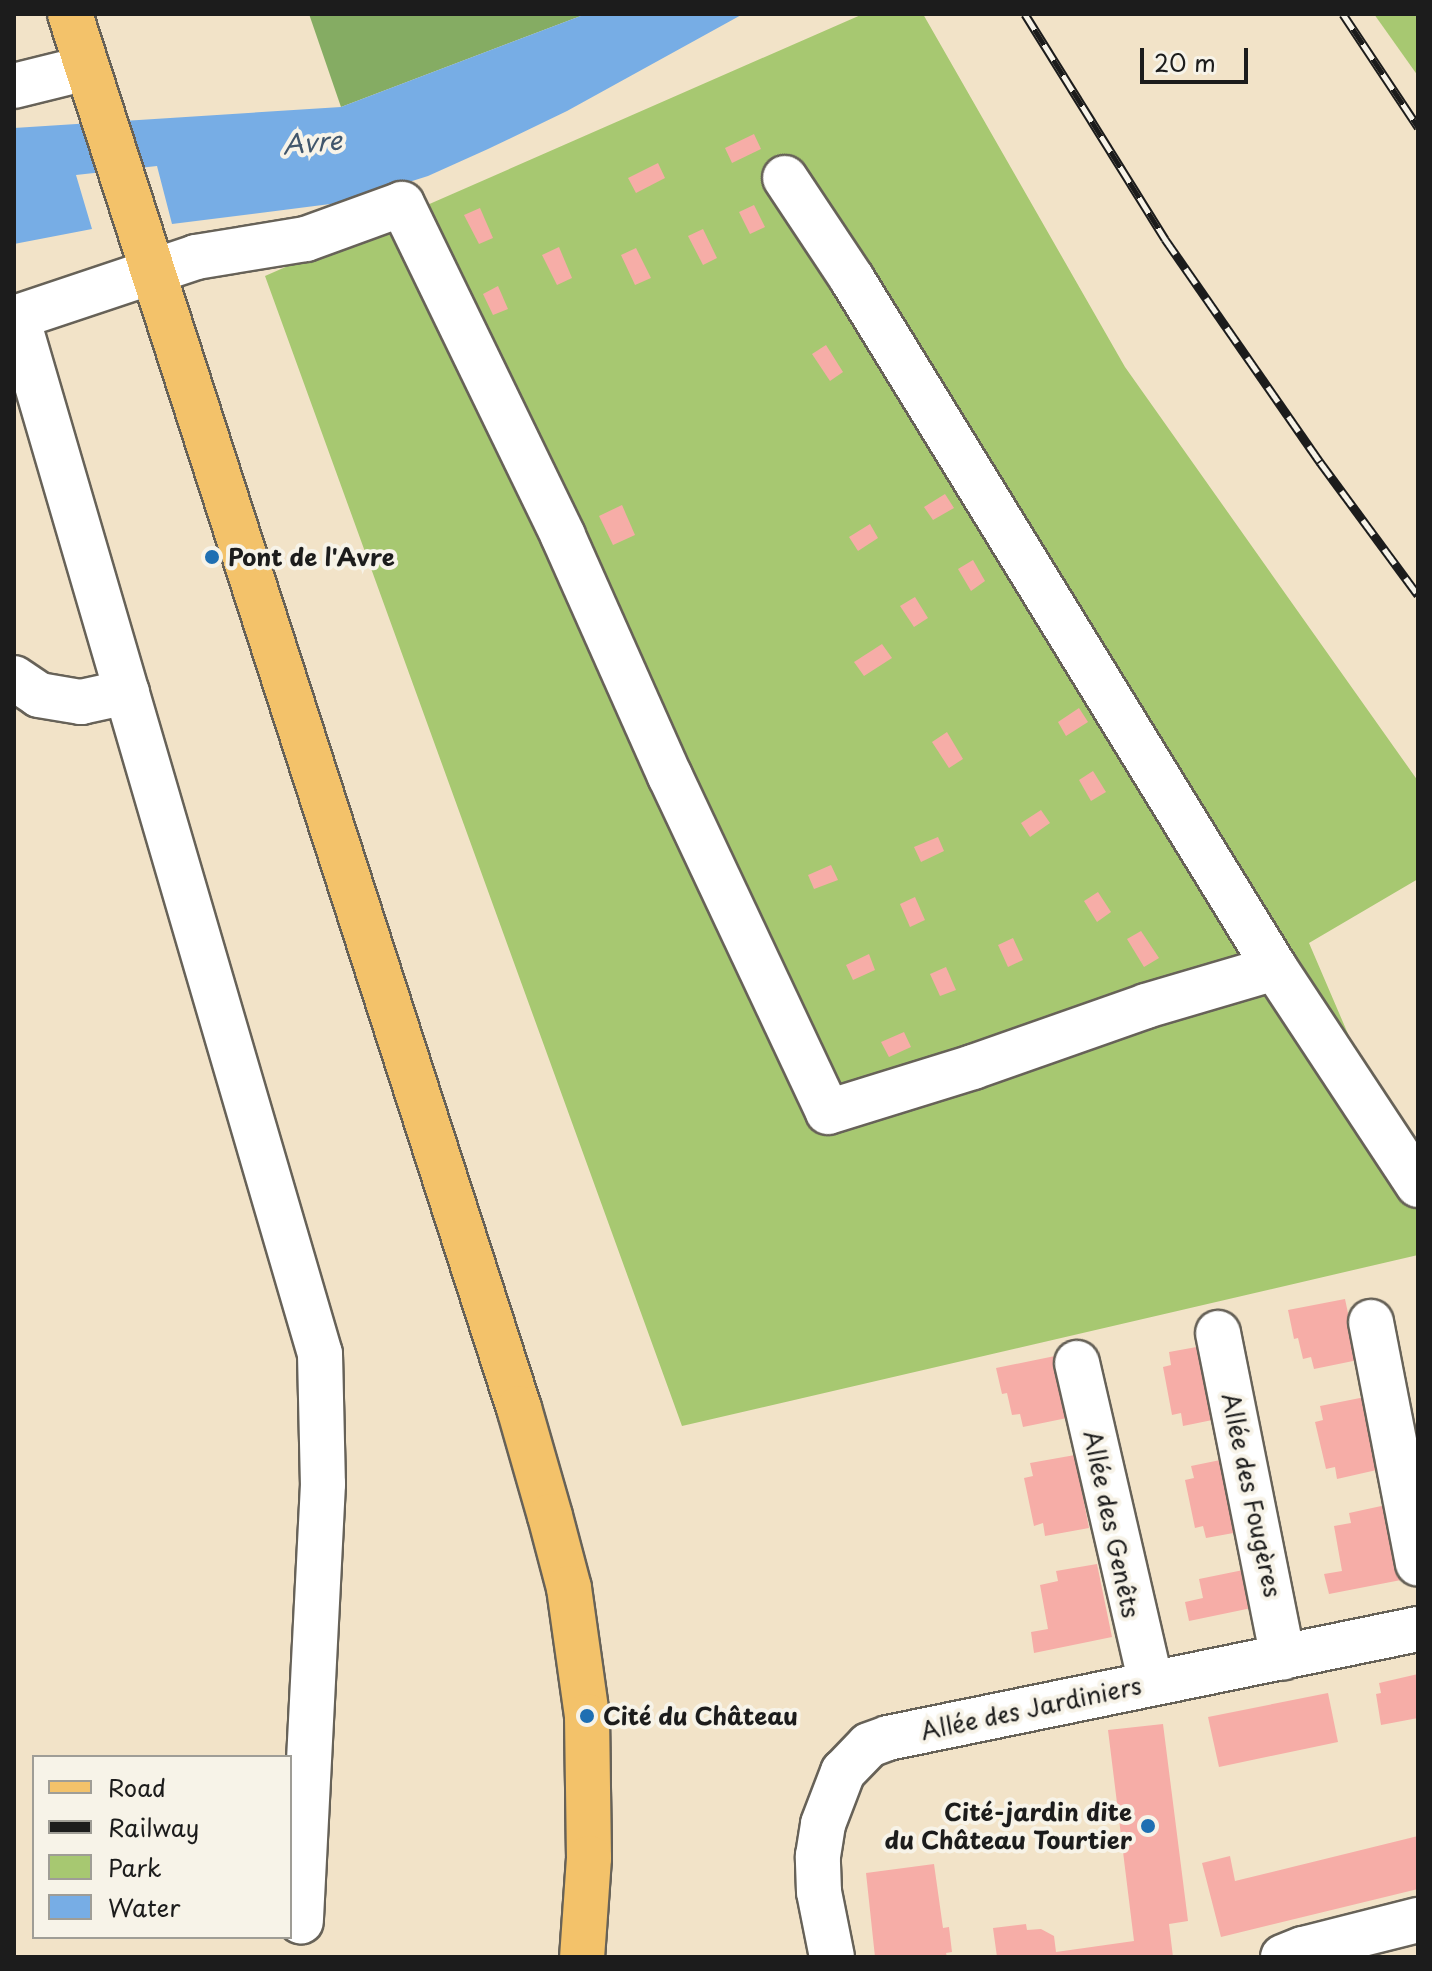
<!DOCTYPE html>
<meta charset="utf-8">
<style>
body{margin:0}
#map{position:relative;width:1432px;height:1971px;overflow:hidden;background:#f2e3c8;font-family:"Playpen Sans",sans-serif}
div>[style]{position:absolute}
.green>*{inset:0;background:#a7c871}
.forest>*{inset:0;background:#85ac63}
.water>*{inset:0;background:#77ade5}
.building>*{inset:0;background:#f6ada7}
.roads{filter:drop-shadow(2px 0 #676258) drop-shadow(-2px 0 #676258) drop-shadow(0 2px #676258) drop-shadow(0 -2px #676258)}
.minor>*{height:44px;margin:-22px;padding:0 22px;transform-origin:22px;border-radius:22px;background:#fff}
.major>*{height:44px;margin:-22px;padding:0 22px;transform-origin:22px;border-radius:22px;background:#f3c26a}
.rail>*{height:9px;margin-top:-4.5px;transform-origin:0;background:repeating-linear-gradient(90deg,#f7f3e8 0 18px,#1c1c1c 0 36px);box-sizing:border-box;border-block:2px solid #1c1c1c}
.dots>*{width:22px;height:22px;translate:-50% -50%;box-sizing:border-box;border:4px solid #f7f3e8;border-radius:50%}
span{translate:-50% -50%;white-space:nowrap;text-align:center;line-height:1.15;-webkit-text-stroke:8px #f7f3e8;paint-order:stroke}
.poi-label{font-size:24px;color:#1c1c1c;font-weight:700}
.left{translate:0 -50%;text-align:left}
.right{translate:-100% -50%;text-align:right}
.street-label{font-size:24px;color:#1c1c1c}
.water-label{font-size:26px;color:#40566c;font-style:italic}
.frame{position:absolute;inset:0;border:16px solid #1c1c1c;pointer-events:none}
.legend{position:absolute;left:32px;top:1755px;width:260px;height:184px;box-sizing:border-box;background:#f7f3e8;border:2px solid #9f9d96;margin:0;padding:10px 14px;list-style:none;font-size:24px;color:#1c1c1c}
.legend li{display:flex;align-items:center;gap:16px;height:40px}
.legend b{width:40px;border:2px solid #9f9d96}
.scale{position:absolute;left:1140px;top:48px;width:108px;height:36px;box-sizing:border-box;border:4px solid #1c1c1c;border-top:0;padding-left:10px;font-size:24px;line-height:28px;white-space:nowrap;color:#1c1c1c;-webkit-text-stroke:6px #f7f3e8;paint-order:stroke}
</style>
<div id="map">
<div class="green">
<i style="clip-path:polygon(863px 14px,923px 14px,1125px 367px,1418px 781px,1418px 879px,1309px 943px,1418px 1197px,1418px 1255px,682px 1426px,265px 276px)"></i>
<i style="clip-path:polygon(1374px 14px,1418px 14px,1418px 76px)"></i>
</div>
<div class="forest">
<i style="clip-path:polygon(309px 14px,586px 14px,341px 107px)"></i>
</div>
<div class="water">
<i style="clip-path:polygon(586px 14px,743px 14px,567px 111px,488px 149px,428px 176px,346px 202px,172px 224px,157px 166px,76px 175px,92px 229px,14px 244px,14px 128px,341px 107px)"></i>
</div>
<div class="building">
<i style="clip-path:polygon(754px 134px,761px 149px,732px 163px,725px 148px)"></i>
<i style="clip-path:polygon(658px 163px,665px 178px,636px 193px,628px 178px)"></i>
<i style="clip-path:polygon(754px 205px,765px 227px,750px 234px,739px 212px)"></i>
<i style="clip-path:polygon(480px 208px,493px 238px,479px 244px,464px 215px)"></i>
<i style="clip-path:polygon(703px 229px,717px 258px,703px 265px,688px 236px)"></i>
<i style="clip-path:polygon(559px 247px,572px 278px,557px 285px,542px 255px)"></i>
<i style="clip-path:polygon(636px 248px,651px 278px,635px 285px,621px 255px)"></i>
<i style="clip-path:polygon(498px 286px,508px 309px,493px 315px,483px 294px)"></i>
<i style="clip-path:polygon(826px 345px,843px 372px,830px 381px,812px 354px)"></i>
<i style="clip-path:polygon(945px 494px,954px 508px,933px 520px,924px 507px)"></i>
<i style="clip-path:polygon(622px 505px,635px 535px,613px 545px,599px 516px)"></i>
<i style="clip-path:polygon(870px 524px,878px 538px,858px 551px,849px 537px)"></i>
<i style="clip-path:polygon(973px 560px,985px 581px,971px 591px,958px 569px)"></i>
<i style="clip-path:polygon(915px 597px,928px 618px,914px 627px,900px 606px)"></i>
<i style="clip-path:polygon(882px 644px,892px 658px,864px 676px,854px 662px)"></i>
<i style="clip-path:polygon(1079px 708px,1088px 722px,1066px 736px,1058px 722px)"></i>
<i style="clip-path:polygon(947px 732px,963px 759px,949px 768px,932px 742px)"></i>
<i style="clip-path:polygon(1093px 771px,1106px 792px,1091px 801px,1079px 780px)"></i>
<i style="clip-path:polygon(1041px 810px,1050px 823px,1030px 837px,1021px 823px)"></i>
<i style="clip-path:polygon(938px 837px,944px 851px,921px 862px,914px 847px)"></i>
<i style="clip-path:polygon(831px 865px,838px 880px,814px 889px,808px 875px)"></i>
<i style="clip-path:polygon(1098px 892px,1111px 912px,1097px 922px,1084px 901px)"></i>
<i style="clip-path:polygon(915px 897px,925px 920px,910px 927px,900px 904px)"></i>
<i style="clip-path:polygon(1141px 931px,1159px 958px,1144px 967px,1127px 939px)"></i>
<i style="clip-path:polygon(1013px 938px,1023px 960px,1008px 967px,998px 945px)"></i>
<i style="clip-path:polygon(869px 954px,875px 970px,853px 980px,846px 965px)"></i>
<i style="clip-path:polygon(946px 967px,956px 990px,940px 996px,930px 974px)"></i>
<i style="clip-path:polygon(904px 1032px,911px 1047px,889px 1057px,881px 1042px)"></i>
<i style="clip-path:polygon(1345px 1299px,1358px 1360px,1314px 1369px,1311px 1357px,1303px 1359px,1298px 1338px,1294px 1339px,1288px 1310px)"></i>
<i style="clip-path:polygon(1213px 1344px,1227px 1417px,1183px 1426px,1181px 1413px,1172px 1415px,1163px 1367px,1171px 1365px,1169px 1352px)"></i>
<i style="clip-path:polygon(1055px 1356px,1067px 1418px,1023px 1427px,1020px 1414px,1012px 1415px,1007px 1393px,1002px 1394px,996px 1368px)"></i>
<i style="clip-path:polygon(1365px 1397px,1381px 1469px,1337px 1479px,1335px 1467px,1326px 1469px,1315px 1422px,1323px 1420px,1320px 1406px)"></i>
<i style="clip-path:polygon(1075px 1455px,1089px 1528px,1045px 1536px,1043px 1523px,1034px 1526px,1024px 1478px,1033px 1476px,1030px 1463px)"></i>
<i style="clip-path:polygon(1235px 1457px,1250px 1530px,1206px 1538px,1203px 1526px,1195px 1528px,1185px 1480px,1194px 1478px,1191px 1466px)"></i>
<i style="clip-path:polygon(1386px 1505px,1401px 1580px,1329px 1594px,1324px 1574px,1342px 1571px,1334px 1526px,1351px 1523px,1349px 1513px)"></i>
<i style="clip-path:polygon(1097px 1564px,1112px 1637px,1034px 1653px,1031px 1632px,1048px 1629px,1040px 1585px,1058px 1581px,1056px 1571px)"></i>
<i style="clip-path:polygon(1258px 1567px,1266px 1605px,1189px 1621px,1185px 1602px,1203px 1598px,1199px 1579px)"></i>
<i style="clip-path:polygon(1418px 1674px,1418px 1718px,1381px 1725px,1376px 1694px,1381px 1693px,1379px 1683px)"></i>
<i style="clip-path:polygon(1328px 1693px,1338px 1742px,1219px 1767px,1208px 1717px)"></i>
<i style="clip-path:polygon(1163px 1724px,1188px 1921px,1169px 1924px,1173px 1957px,997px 1957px,993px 1928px,1026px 1924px,1027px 1930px,1041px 1929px,1054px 1936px,1056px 1952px,1134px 1941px,1108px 1730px)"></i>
<i style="clip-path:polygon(1418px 1836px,1418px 1889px,1221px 1937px,1202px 1863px,1230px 1856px,1235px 1881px)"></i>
<i style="clip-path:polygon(934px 1864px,943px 1928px,949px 1927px,952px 1952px,946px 1953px,947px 1957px,875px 1957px,866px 1873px)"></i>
</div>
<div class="roads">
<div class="minor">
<i style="left:14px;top:86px;width:75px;rotate:-13.9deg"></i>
<i style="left:785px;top:178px;width:121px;rotate:56.4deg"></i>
<i style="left:852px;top:279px;width:808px;rotate:58.45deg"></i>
<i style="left:1275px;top:968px;width:260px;rotate:56.6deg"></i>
<i style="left:17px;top:317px;width:1080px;rotate:73.71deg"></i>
<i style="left:320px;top:1354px;width:130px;rotate:88.7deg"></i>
<i style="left:323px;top:1484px;width:438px;rotate:92.9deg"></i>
<i style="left:14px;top:318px;width:192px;rotate:-18.5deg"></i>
<i style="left:196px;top:257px;width:111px;rotate:-9.3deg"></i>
<i style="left:306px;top:239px;width:102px;rotate:-20deg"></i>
<i style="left:402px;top:204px;width:369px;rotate:64.1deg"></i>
<i style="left:563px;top:536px;width:263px;rotate:66deg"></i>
<i style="left:670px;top:776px;width:371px;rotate:64.8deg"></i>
<i style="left:828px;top:1112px;width:152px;rotate:-17.2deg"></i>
<i style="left:973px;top:1067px;width:183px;rotate:-19.4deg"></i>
<i style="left:1146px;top:1006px;width:134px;rotate:-16.4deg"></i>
<i style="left:14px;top:678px;width:30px;rotate:34deg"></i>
<i style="left:39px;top:695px;width:43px;rotate:9.5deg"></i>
<i style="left:81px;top:702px;width:47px;rotate:-12.3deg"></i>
<i style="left:1371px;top:1322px;width:246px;rotate:79deg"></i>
<i style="left:1218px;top:1333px;width:331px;rotate:78.7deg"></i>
<i style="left:1077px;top:1363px;width:329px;rotate:77deg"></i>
<i style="left:832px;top:1957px;width:66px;rotate:-101.3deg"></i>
<i style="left:819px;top:1892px;width:36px;rotate:-92deg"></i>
<i style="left:818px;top:1856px;width:32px;rotate:-81deg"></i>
<i style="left:823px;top:1824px;width:56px;rotate:-69deg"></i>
<i style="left:843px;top:1772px;width:37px;rotate:-46deg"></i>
<i style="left:869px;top:1745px;width:20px;rotate:-20deg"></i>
<i style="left:888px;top:1738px;width:541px;rotate:-11.62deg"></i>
<i style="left:1283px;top:1957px;width:22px;rotate:-22deg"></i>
<i style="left:1303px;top:1949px;width:119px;rotate:-14.2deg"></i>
</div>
<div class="major">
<i style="left:70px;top:14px;width:1465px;rotate:72.15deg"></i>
<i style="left:519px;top:1408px;width:112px;rotate:74deg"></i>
<i style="left:550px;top:1516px;width:74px;rotate:75.2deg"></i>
<i style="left:569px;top:1588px;width:129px;rotate:82deg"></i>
<i style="left:587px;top:1716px;width:142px;rotate:89.2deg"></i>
<i style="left:589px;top:1858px;width:99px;rotate:94deg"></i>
</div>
</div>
<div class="rail">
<i style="left:1025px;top:14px;width:265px;rotate:58.1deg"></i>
<i style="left:1165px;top:239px;width:272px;rotate:55.2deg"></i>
<i style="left:1320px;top:462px;width:165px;rotate:53.6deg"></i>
<i style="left:1343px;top:14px;width:136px;rotate:56.4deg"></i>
</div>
<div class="dots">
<i style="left:212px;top:557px;background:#1f6fb2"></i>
<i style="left:587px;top:1716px;background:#1f6fb2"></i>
<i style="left:1148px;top:1826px;background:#1f6fb2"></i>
</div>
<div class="poi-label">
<span class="left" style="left:228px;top:557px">Pont de l'Avre</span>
<span class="left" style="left:603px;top:1716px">Cité du Château</span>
<span class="right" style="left:1132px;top:1826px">Cité-jardin dite<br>du Château Tourtier</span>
</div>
<div class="street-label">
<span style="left:1252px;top:1495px;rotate:78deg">Allée des Fougères</span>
<span style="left:1112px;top:1524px;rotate:78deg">Allée des Genêts</span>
<span style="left:1031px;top:1708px;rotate:-12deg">Allée des Jardiniers</span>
</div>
<div class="water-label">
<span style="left:312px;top:142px;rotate:-5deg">Avre</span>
</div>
<div class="frame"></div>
<ul class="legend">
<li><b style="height:10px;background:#f3c26a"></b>Road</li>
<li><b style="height:10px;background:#1c1c1c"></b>Railway</li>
<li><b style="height:22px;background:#a7c871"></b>Park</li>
<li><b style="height:22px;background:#77ade5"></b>Water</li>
</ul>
<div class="scale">20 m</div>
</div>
